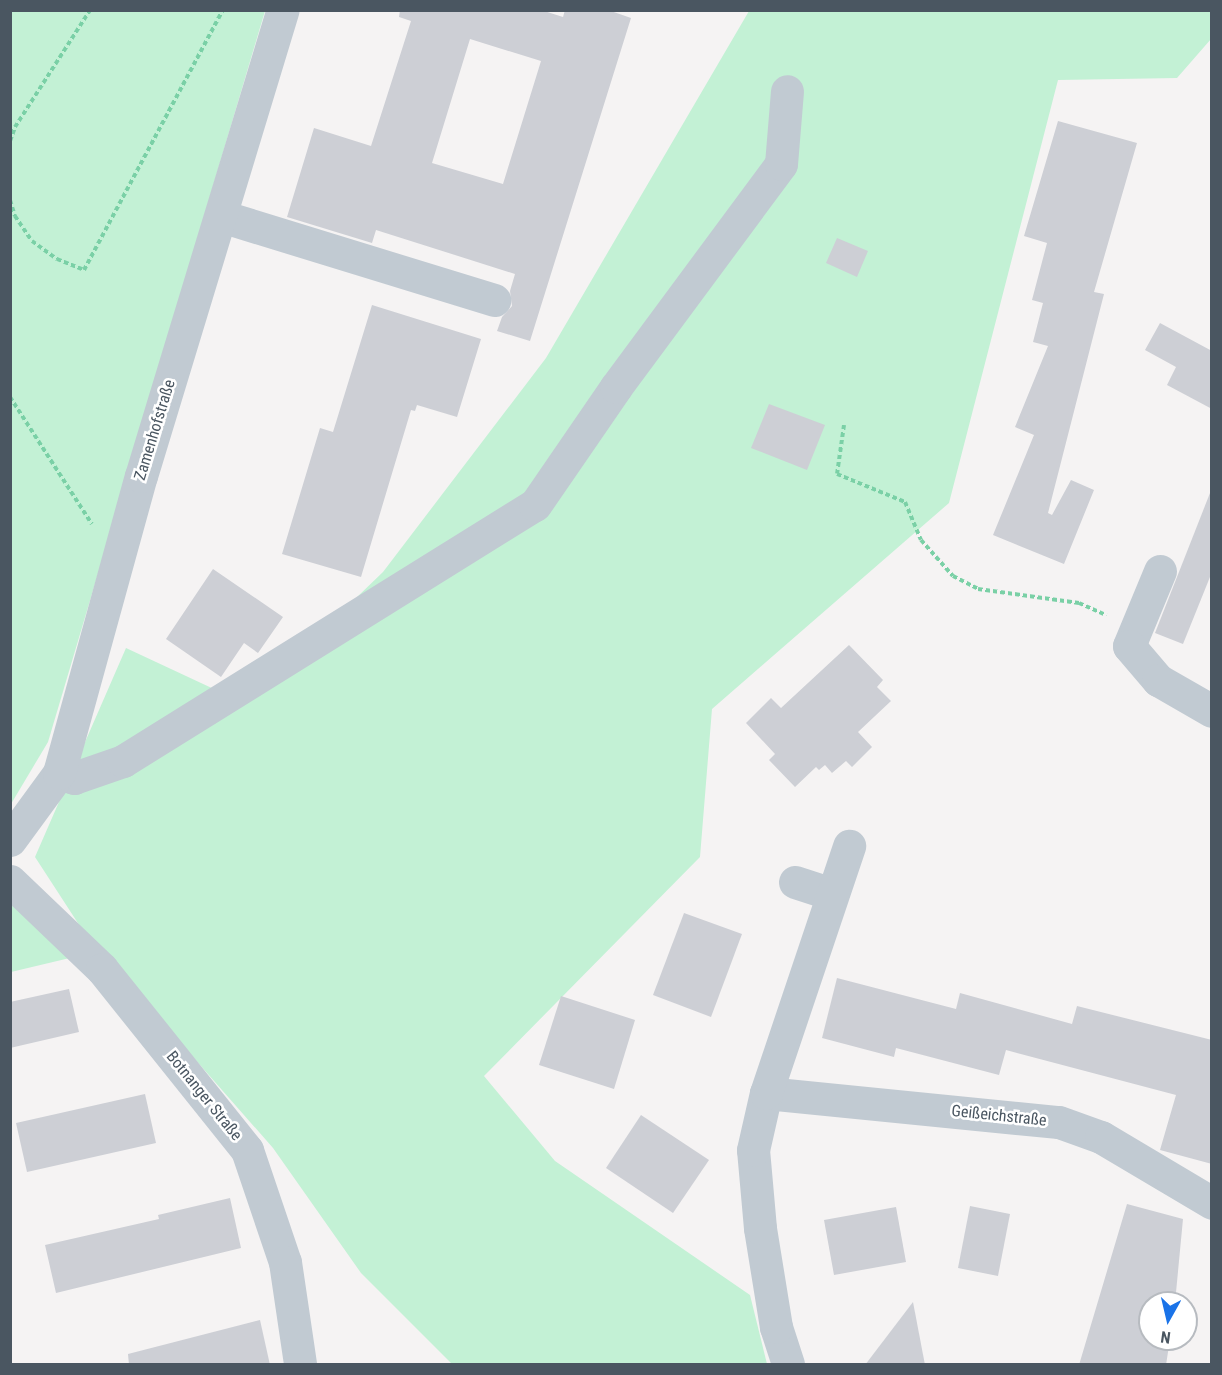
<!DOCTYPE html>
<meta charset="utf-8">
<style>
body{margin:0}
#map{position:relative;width:1222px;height:1375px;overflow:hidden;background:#f5f3f3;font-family:"Roboto Condensed",sans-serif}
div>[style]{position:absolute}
.green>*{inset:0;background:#c3f1d5}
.building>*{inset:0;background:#cdcfd5}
.path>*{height:4px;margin-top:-2px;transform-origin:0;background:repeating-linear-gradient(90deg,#7ad0a6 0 4.5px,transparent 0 7.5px)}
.minor>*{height:33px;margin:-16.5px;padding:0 16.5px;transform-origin:16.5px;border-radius:16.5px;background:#c1cad2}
span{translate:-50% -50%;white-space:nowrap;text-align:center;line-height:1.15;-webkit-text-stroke:5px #fff;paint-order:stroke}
.street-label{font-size:16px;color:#4a5661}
.frame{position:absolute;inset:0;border:12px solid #4a5661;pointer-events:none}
.north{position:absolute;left:1138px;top:1291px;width:60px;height:60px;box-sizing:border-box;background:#fff;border:2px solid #b7bbc0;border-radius:50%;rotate:188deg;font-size:16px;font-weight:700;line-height:24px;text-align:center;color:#4a5661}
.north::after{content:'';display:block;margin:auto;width:21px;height:27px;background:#1a73e8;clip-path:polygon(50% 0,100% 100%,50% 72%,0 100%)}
</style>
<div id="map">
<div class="green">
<i style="clip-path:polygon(11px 11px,265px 11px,48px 742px,11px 804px)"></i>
<i style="clip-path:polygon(749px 11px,1211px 11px,1211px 39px,1177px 78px,1058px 80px,949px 503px,712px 709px,700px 857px,484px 1076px,555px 1161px,750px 1295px,767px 1364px,452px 1364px,361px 1273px,273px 1148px,85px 934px,35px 857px,126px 648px,246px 704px,383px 572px,546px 358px)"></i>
<i style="clip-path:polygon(11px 896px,74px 957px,11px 972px)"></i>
</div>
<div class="building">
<i style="clip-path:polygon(evenodd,400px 10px,541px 10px,563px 17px,565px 10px,608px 10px,631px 18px,530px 341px,497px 331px,502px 317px,512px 306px,510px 291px,515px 274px,376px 230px,372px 243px,287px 217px,314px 128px,371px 146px,411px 21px,399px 17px,400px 10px,470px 39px,541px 61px,503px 184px,432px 163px,470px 39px)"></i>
<i style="clip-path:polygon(1058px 121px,1137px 143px,1094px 292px,1104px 294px,1048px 513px,1052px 515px,1071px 480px,1094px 490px,1064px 564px,993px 535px,1034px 435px,1015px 427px,1048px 346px,1033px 342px,1043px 303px,1032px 300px,1047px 243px,1024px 236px)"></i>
<i style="clip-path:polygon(837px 238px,868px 251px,857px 277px,826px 263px)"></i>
<i style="clip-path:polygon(372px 305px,481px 339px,457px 417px,417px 405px,415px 411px,411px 410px,361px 577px,282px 554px,320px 428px,333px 432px)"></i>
<i style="clip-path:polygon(1160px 323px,1212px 351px,1212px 409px,1167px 385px,1176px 367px,1145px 350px)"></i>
<i style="clip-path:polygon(769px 404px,825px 425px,807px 470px,751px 448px)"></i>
<i style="clip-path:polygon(1210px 493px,1212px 572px,1183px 644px,1155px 633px)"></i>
<i style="clip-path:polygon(213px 569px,283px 617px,258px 653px,244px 643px,221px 677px,166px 639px)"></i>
<i style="clip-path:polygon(849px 645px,883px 680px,877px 687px,891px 701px,858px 732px,872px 747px,852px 767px,846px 761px,832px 773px,825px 765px,819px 770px,816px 767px,795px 787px,769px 760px,775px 754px,746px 723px,771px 698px,781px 708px)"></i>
<i style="clip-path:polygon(684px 913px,742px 934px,711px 1017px,653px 995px)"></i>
<i style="clip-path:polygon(837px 978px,956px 1009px,960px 993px,1072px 1024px,1077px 1006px,1212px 1040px,1212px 1164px,1160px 1150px,1176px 1095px,1006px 1050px,999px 1075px,896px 1048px,894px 1057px,822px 1038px)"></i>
<i style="clip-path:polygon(69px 989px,79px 1032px,10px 1048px,10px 1002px)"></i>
<i style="clip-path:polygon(561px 996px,635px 1020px,614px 1089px,539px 1065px)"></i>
<i style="clip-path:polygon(145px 1094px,156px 1143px,27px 1172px,16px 1123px)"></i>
<i style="clip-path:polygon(641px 1115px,709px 1160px,673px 1213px,606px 1168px)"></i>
<i style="clip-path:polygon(230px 1198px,241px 1248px,56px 1293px,45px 1245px,159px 1219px,158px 1215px)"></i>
<i style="clip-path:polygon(1127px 1204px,1183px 1219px,1175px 1303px,1150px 1303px,1150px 1339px,1170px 1339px,1166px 1365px,1079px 1365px)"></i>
<i style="clip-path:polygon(970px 1206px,1010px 1214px,998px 1276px,958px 1268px)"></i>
<i style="clip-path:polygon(896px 1207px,906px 1262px,834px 1275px,824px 1220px)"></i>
<i style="clip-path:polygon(913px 1302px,925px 1365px,865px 1365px)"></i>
<i style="clip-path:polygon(260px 1320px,270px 1365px,129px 1365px,128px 1354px)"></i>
</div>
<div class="path">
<i style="left:10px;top:141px;width:15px;rotate:-70deg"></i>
<i style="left:15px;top:127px;width:139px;rotate:-57.3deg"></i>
<i style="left:10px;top:200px;width:17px;rotate:73deg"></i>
<i style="left:15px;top:216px;width:30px;rotate:56deg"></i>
<i style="left:32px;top:241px;width:31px;rotate:36deg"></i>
<i style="left:57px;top:259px;width:29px;rotate:22deg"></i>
<i style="left:84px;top:270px;width:295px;rotate:-61.9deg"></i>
<i style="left:10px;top:397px;width:151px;rotate:57.2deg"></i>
<i style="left:844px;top:425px;width:49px;rotate:98.1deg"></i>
<i style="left:837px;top:474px;width:74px;rotate:22.4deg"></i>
<i style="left:905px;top:502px;width:41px;rotate:67.2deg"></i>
<i style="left:921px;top:540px;width:48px;rotate:48.4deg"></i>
<i style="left:953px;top:576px;width:28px;rotate:27deg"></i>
<i style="left:978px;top:589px;width:102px;rotate:7.9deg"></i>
<i style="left:1079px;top:603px;width:30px;rotate:24deg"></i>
</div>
<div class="minor">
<i style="left:221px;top:216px;width:286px;rotate:17.1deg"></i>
<i style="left:1160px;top:571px;width:81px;rotate:112.5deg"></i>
<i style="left:1129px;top:646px;width:45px;rotate:49.5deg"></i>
<i style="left:1158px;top:680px;width:62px;rotate:29.9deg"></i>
<i style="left:59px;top:773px;width:16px;rotate:18deg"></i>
<i style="left:74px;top:778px;width:52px;rotate:-19.1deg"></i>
<i style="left:123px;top:761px;width:485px;rotate:-31.9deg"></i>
<i style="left:535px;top:505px;width:143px;rotate:-55.5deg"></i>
<i style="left:616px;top:387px;width:277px;rotate:-53.5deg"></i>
<i style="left:781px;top:164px;width:73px;rotate:-85.3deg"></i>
<i style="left:10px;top:840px;width:83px;rotate:-53.8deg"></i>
<i style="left:59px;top:773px;width:308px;rotate:-74.6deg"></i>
<i style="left:141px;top:476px;width:487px;rotate:-73.1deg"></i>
<i style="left:10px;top:881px;width:127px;rotate:43.7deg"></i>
<i style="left:102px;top:969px;width:232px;rotate:51.3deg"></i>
<i style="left:247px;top:1150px;width:118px;rotate:71.3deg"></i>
<i style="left:285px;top:1262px;width:103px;rotate:81.6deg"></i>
<i style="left:795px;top:882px;width:38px;rotate:18deg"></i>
<i style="left:766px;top:1093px;width:294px;rotate:5.7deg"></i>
<i style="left:1059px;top:1122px;width:45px;rotate:19.7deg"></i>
<i style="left:1101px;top:1137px;width:129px;rotate:30.7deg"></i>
<i style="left:788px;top:1364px;width:39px;rotate:-108deg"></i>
<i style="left:776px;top:1327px;width:100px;rotate:-99.2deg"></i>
<i style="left:760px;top:1228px;width:78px;rotate:-95.1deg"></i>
<i style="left:753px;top:1150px;width:58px;rotate:-77.2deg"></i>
<i style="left:766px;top:1093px;width:261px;rotate:-71.4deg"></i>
</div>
<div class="street-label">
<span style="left:155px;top:430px;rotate:-73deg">Zamenhofstraße</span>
<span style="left:204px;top:1096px;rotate:51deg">Botnanger Straße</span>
<span style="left:999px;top:1116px;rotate:6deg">Geißeichstraße</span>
</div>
<div class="frame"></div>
<div class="north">N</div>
</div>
